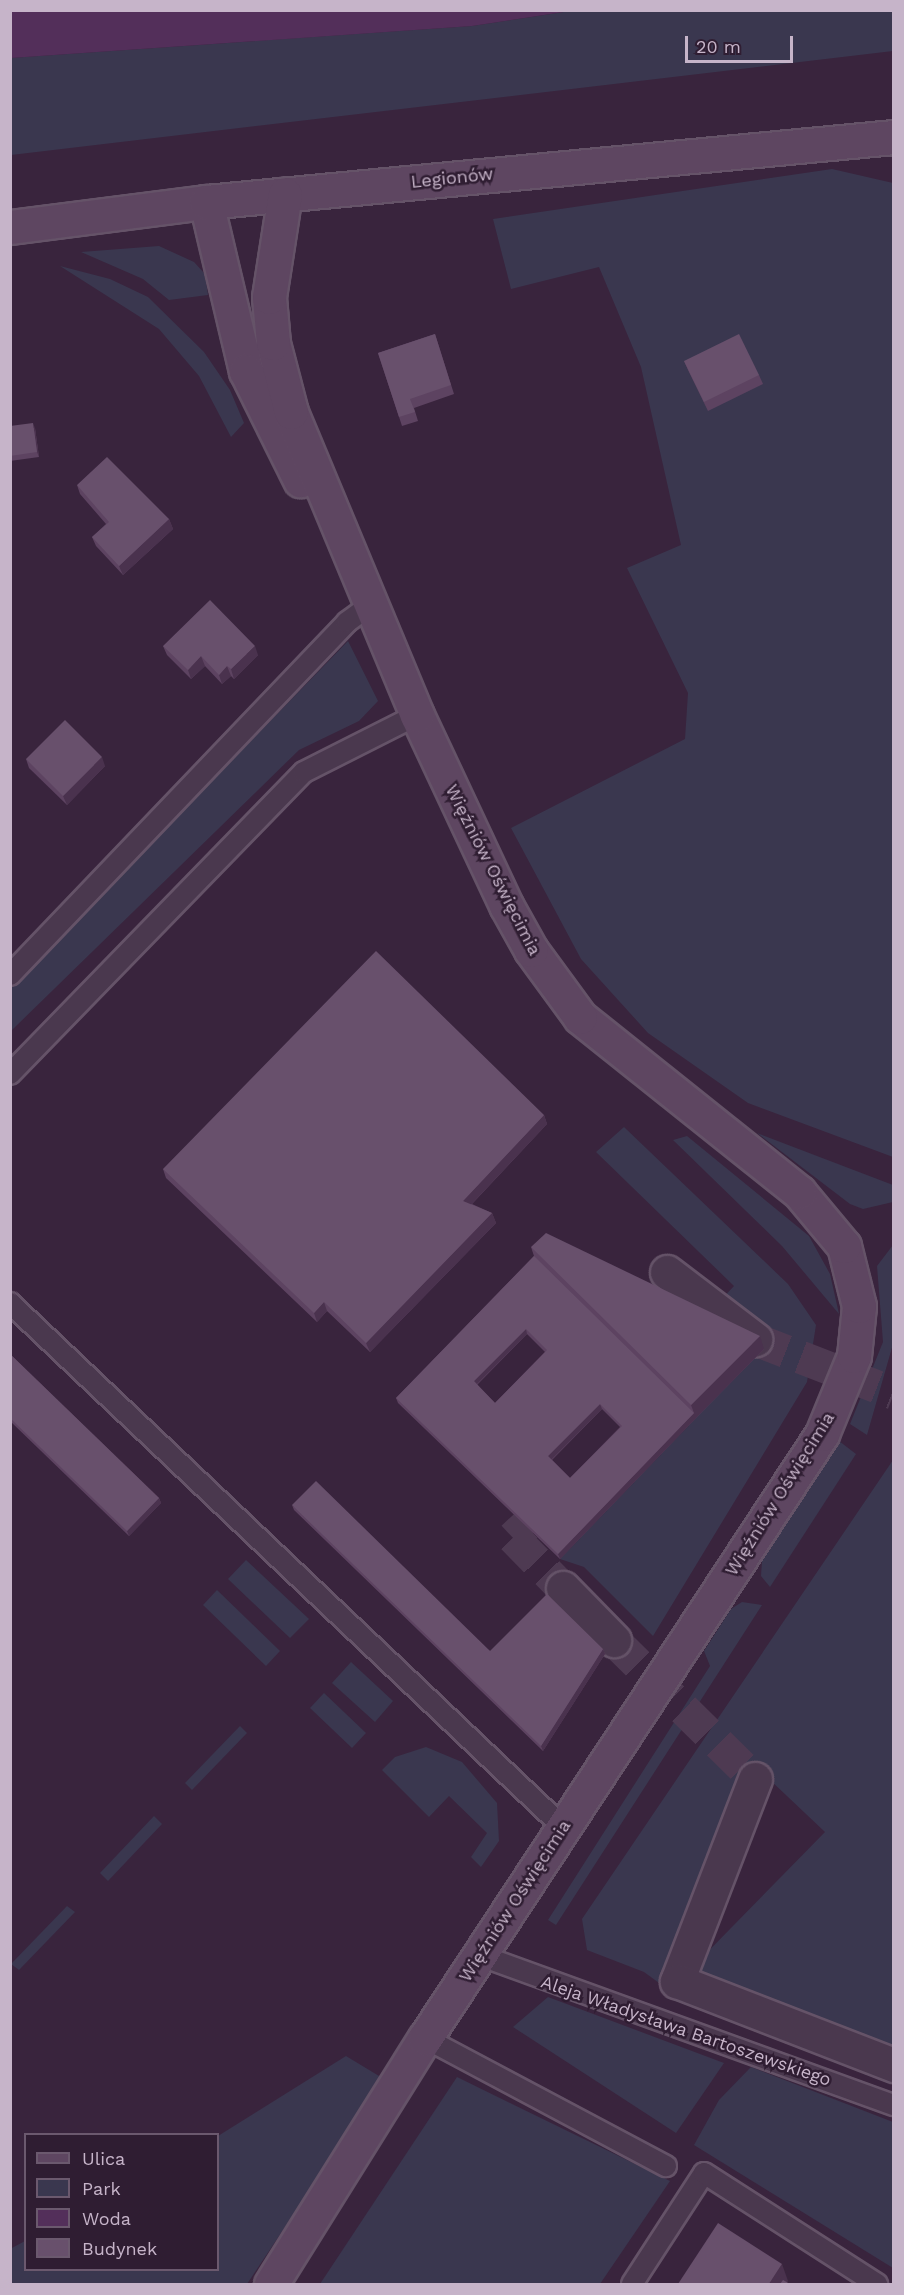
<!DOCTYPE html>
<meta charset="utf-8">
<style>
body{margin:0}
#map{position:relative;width:904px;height:2295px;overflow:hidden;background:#39243d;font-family:"Work Sans",sans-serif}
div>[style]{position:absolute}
.green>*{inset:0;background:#3a374f}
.water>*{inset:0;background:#532f5a}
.street-tunnel>*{height:33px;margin-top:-16.5px;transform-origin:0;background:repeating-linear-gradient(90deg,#4e3a52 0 33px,transparent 0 49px)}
.roads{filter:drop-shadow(2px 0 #655368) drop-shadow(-2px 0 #655368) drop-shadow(0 2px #655368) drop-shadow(0 -2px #655368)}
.lane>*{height:20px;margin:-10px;padding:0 10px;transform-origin:10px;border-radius:10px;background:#4a384e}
.street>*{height:33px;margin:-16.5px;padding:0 16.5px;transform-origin:16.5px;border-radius:16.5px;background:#4a384e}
.secondary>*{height:33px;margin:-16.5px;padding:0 16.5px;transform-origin:16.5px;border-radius:16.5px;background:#5e4661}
.wall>*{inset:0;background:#5d4361}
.shaded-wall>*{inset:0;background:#4a324e}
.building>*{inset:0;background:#68506c}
span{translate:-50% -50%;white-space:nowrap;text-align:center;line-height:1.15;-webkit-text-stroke:5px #2f1d32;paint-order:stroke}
.street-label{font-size:18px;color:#c6b4c9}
.frame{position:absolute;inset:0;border:12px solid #c6b4c9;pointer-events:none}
.legend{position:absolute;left:24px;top:2133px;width:195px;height:138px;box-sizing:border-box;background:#2f1d32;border:2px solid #6b596e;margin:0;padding:8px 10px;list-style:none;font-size:18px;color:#c6b4c9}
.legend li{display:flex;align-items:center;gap:12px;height:30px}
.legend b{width:30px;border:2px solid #6b596e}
.scale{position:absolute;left:685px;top:36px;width:108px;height:27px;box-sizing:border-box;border:3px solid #c6b4c9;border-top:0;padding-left:8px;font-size:18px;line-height:21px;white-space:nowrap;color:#c6b4c9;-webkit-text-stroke:4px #2f1d32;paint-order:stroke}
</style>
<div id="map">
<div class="green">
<i style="clip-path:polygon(570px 11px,893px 11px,893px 51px,11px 155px,10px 58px,472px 26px)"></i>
<i style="clip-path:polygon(832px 169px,893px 183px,893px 1157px,748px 1103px,648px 1033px,581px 959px,511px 828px,685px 739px,688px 693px,627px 568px,681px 545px,641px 367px,599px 267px,511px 289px,493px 219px)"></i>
<i style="clip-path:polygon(159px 246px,194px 262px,205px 274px,208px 295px,169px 300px,143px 279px,81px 252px)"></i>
<i style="clip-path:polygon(60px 266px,110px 279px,148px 297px,204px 352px,230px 390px,244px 423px,231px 437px,199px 376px,159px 329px)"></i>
<i style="clip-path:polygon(348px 641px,378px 701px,359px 721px,299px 750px,11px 1031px,11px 988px)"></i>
<i style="clip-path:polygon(624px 1127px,788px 1284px,816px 1325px,807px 1382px,653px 1636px,584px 1567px,560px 1559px,696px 1418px,717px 1304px,734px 1286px,596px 1152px)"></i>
<i style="clip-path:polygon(757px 1133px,893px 1185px,893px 1202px,863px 1209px,850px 1204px)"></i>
<i style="clip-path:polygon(687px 1136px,809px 1236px,830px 1274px,839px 1314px,782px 1246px,673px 1140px)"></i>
<i style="clip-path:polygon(893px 1245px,893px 1344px,867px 1435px,850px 1424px,883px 1342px,877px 1266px)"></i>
<i style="clip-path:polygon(839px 1441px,856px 1454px,770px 1587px,761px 1576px,762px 1561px)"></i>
<i style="clip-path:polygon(893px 1460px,893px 2052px,685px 1975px,825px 1832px,750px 1761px,666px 1988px,644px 1972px,587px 1950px,582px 1919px)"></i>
<i style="clip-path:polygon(246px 1560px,309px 1619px,290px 1638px,228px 1579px)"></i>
<i style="clip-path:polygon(217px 1590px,280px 1651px,266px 1666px,203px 1605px)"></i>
<i style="clip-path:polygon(742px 1602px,762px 1605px,556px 1925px,548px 1920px,710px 1666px,704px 1651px,731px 1609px)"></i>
<i style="clip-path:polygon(351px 1662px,393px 1701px,375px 1722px,332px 1683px)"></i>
<i style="clip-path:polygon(324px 1693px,366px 1733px,352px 1748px,310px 1708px)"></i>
<i style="clip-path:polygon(240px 1726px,247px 1733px,192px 1790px,185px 1783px)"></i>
<i style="clip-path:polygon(426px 1747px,462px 1762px,497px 1803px,499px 1841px,481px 1867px,471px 1857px,487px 1833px,449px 1796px,429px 1817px,382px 1770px,395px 1757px)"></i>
<i style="clip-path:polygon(154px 1816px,162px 1824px,108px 1881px,100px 1873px)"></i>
<i style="clip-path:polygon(67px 1906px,75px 1912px,19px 1970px,11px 1964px)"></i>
<i style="clip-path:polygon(548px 1997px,724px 2063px,676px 2133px,513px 2027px)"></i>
<i style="clip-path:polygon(346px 2056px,384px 2079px,247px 2284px,11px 2284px,10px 2249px,25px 2241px,26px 2270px,218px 2270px,218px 2136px)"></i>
<i style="clip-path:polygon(751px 2067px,893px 2122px,893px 2268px,694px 2145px,719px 2100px)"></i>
<i style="clip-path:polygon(457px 2077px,670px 2181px,600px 2284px,320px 2284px)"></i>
</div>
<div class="water">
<i style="clip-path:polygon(11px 10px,570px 10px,570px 11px,472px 26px,11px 58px)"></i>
</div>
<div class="street-tunnel">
<i style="left:755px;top:1339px;width:149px;rotate:21.2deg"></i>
<i style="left:526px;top:1525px;width:18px;rotate:137deg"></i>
<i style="left:513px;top:1537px;width:71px;rotate:45.6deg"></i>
<i style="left:614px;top:1640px;width:198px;rotate:44.6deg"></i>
</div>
<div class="roads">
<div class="lane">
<i style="left:10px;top:975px;width:488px;rotate:-46.3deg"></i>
<i style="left:347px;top:622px;width:29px;rotate:-36deg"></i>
<i style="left:10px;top:1074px;width:421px;rotate:-45.8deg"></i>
<i style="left:304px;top:772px;width:127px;rotate:-26.8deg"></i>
<i style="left:10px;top:1303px;width:762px;rotate:43.46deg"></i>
<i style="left:479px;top:1955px;width:441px;rotate:19.9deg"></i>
<i style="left:425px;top:2038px;width:273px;rotate:28deg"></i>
<i style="left:632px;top:2284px;width:132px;rotate:-57deg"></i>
<i style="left:704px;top:2173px;width:206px;rotate:32.7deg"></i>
</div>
<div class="street">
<i style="left:667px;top:1272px;width:111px;rotate:37.3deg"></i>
<i style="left:563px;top:1588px;width:73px;rotate:45.6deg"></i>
<i style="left:755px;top:1779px;width:217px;rotate:111.1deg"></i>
<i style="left:677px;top:1981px;width:233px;rotate:21.2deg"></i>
</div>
<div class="secondary">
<i style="left:206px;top:202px;width:174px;rotate:76.7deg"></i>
<i style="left:246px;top:371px;width:122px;rotate:63.6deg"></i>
<i style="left:10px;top:227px;width:198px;rotate:-7.3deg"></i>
<i style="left:206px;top:202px;width:691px;rotate:-5.4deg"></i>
<i style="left:271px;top:2284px;width:290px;rotate:-58deg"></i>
<i style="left:425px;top:2038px;width:723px;rotate:-56.68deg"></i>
<i style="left:822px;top:1434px;width:84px;rotate:-67.7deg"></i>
<i style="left:854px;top:1356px;width:50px;rotate:-84.3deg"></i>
<i style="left:859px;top:1306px;width:62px;rotate:-104deg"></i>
<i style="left:844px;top:1246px;width:70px;rotate:-129.8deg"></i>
<i style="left:799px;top:1192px;width:280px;rotate:-141.4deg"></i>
<i style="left:580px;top:1017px;width:83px;rotate:-126.2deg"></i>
<i style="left:531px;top:950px;width:51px;rotate:-119.1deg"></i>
<i style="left:506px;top:905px;width:210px;rotate:-115.1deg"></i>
<i style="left:417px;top:715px;width:328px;rotate:-112.6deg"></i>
<i style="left:291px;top:412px;width:71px;rotate:-104.6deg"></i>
<i style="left:273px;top:343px;width:46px;rotate:-95deg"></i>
<i style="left:269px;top:297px;width:104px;rotate:-81.2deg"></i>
</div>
</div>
<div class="wall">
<i style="clip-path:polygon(435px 334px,454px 394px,414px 408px,418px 421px,402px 426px,378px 353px)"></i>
<i style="clip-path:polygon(684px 361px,759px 375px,763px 384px,708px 411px,688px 370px)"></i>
<i style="clip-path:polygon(10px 426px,35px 428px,39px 457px,10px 461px)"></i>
<i style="clip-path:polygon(77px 485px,169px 519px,173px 529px,123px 575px,96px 546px,92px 537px,106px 524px,80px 494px)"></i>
<i style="clip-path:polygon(163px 646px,258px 655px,234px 679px,231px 676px,222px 684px,205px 666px,191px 679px,167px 655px)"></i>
<i style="clip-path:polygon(26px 759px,105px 766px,67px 805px,29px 768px)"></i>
<i style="clip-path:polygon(544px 1115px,547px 1124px,472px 1204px,492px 1213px,496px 1223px,370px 1352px,327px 1311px,317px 1322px,166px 1178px,163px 1169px)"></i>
<i style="clip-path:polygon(evenodd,531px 1247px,764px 1349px,696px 1418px,560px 1559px,398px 1403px,396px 1398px,534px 1256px,531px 1247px,527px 1334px,545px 1352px,495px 1403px,477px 1385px,527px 1334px,531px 1247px,602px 1409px,620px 1427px,570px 1478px,552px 1460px,602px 1409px)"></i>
<i style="clip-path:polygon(10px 1354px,159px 1498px,161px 1503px,129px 1536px,10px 1421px)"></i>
<i style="clip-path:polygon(292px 1505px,490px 1651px,603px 1649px,605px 1654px,543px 1751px,294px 1510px)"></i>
</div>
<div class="shaded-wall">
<i style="clip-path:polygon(33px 423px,35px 428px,39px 457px,37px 452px)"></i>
<i style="clip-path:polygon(169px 519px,173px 529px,123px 575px,119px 566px)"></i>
<i style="clip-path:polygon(255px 646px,258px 655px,234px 679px,231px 669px)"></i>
<i style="clip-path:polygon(201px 656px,205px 666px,191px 679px,188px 670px)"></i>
<i style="clip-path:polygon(227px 666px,231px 676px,222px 684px,219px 675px)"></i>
<i style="clip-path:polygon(102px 757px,105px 766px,67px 805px,63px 796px)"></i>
<i style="clip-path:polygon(544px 1115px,547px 1124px,466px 1210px,463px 1201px)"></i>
<i style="clip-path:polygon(492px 1213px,496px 1223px,370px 1352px,366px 1343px)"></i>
<i style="clip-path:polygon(324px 1302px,327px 1311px,317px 1322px,314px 1313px)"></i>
<i style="clip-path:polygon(526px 1329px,527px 1334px,475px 1386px,474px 1381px)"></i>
<i style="clip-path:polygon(760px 1336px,764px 1349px,696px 1418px,560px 1559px,558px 1554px,694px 1413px,691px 1405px)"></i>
<i style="clip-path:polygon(600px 1404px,602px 1409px,550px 1461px,548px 1456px)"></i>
<i style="clip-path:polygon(159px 1498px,161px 1503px,129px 1536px,127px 1531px)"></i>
<i style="clip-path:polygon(603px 1649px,605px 1654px,543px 1751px,541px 1746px)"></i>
<i style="clip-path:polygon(782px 2264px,788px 2281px,786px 2284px,769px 2284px)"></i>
</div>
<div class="building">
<i style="clip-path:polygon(435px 334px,451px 385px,410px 399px,415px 412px,399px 417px,378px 353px)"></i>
<i style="clip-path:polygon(739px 334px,759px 375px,704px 402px,684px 361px)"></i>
<i style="clip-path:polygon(33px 423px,37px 452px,10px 456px,10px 426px)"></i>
<i style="clip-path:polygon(107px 457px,169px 519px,119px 566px,92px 537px,109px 522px,77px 485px)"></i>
<i style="clip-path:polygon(210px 600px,255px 646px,231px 669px,227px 666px,219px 675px,201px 656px,188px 670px,163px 646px)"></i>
<i style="clip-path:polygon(65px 720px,102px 757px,63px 796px,26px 759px)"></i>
<i style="clip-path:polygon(376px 951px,544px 1115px,463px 1201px,492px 1213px,366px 1343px,324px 1302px,314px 1313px,163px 1169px)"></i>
<i style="clip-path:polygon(546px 1233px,760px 1336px,691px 1405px,531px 1247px)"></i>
<i style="clip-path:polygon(evenodd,534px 1256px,694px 1413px,558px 1554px,396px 1398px,534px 1256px,526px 1329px,547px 1350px,495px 1403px,474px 1381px,526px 1329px,534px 1256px,600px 1404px,622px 1426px,570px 1478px,548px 1456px,600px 1404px)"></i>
<i style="clip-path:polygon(10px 1354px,159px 1498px,127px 1531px,10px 1418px)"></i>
<i style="clip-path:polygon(316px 1481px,490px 1651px,547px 1594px,603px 1649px,541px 1746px,292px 1505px)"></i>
<i style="clip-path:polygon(718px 2223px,782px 2264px,769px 2284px,678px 2284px)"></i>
<i style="clip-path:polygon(783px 2280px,790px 2284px,780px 2284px)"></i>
</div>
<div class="street-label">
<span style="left:452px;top:178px;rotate:-6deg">Legionów</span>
<span style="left:493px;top:870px;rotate:63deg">Więźniów Oświęcimia</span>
<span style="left:780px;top:1494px;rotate:-58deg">Więźniów Oświęcimia</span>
<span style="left:515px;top:1901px;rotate:-57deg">Więźniów Oświęcimia</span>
<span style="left:686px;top:2031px;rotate:19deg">Aleja Władysława Bartoszewskiego</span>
</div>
<div class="frame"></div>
<ul class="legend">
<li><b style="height:8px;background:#5e4661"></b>Ulica</li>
<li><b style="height:16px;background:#3a374f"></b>Park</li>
<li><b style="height:16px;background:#532f5a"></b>Woda</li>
<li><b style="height:16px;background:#68506c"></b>Budynek</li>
</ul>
<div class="scale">20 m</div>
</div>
